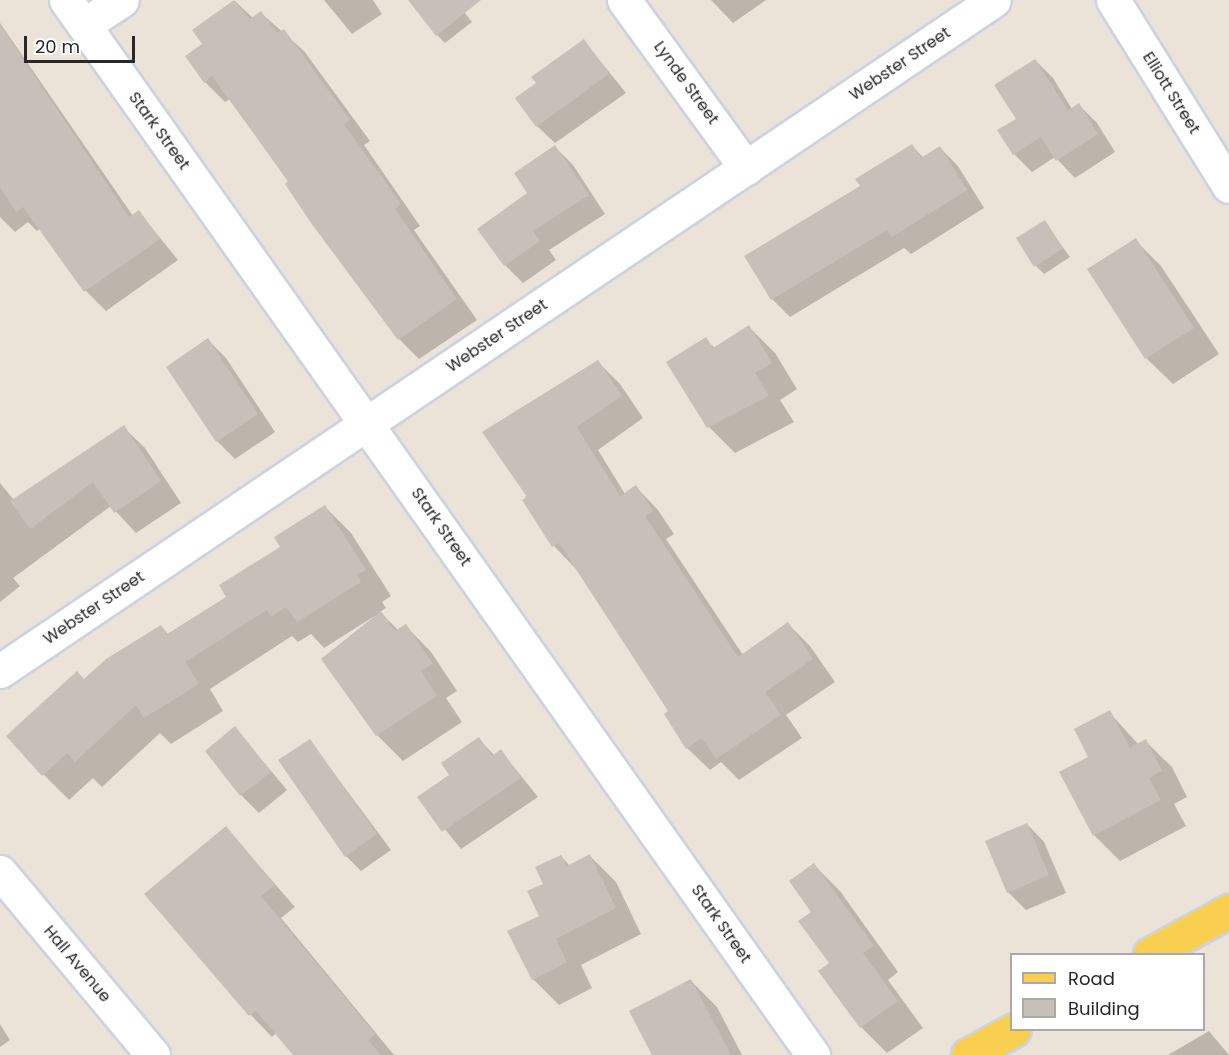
<!DOCTYPE html>
<style>
body{margin:0}
#map{position:relative;width:1229px;height:1055px;overflow:hidden;background:#ece3d8;font-family:Poppins,sans-serif}
div>[style]{position:absolute}
.shadow>*{inset:0;background:#0003}
.building>*{inset:0;background:#c7c0b8}
.roads{filter:drop-shadow(2px 0 #cdd2e2) drop-shadow(-2px 0 #cdd2e2) drop-shadow(0 2px #cdd2e2) drop-shadow(0 -2px #cdd2e2)}
.minor>*{height:33px;margin:-16.5px;padding:0 16.5px;transform-origin:16.5px;border-radius:16.5px;background:#fff}
.major>*{height:33px;margin:-16.5px;padding:0 16.5px;transform-origin:16.5px;border-radius:16.5px;background:#f9cf50}
span{translate:-50% -50%;white-space:nowrap;text-align:center;line-height:1.15;-webkit-text-stroke:4.5px #fff;paint-order:stroke}
.street-label{font-size:16px;color:#282828}
.legend{position:absolute;left:1010px;top:953px;width:195px;height:78px;box-sizing:border-box;background:#fff;border:2px solid #a9a9a9;margin:0;padding:8px 10px;list-style:none;font-size:18px;color:#282828}
.legend li{display:flex;align-items:center;gap:12px;height:30px}
.legend b{width:30px;border:2px solid #a9a9a9}
.scale{position:absolute;left:24px;top:36px;width:111px;height:27px;box-sizing:border-box;border:3px solid #282828;border-top:0;padding-left:8px;font-size:18px;line-height:21px;white-space:nowrap;color:#282828;-webkit-text-stroke:4px #fff;paint-order:stroke}
</style>
<div id="map">
<div class="shadow">
<i style="clip-path:polygon(324px 0,373px 0,382px 14px,352px 34px)"></i>
<i style="clip-path:polygon(423px 0,455px 0,472px 22px,445px 43px,437px 35px)"></i>
<i style="clip-path:polygon(711px 0,766px 0,733px 23px)"></i>
<i style="clip-path:polygon(235px 1px,253px 18px,261px 13px,304px 51px,370px 141px,364px 145px,420px 226px,414px 230px,477px 320px,419px 359px,399px 339px,230px 99px,225px 102px,205px 82px,204px 44px,194px 30px)"></i>
<i style="clip-path:polygon(0 23px,133px 216px,139px 212px,178px 260px,106px 311px,86px 291px,40px 228px,37px 231px,28px 222px,15px 232px,0 217px)"></i>
<i style="clip-path:polygon(584px 41px,626px 93px,555px 143px,537px 126px)"></i>
<i style="clip-path:polygon(1035px 60px,1053px 78px,1072px 109px,1079px 105px,1097px 123px,1115px 152px,1075px 178px,1055px 157px,1032px 172px,1014px 154px,1018px 119px)"></i>
<i style="clip-path:polygon(912px 146px,924px 158px,940px 148px,958px 166px,984px 208px,911px 254px,904px 248px,790px 317px,772px 299px)"></i>
<i style="clip-path:polygon(555px 147px,573px 165px,605px 214px,549px 250px,556px 260px,523px 283px,505px 265px,529px 194px)"></i>
<i style="clip-path:polygon(1044px 222px,1070px 257px,1044px 274px,1036px 266px)"></i>
<i style="clip-path:polygon(1135px 240px,1161px 266px,1219px 354px,1173px 384px,1146px 358px,1089px 270px)"></i>
<i style="clip-path:polygon(749px 327px,775px 353px,797px 389px,780px 400px,794px 422px,735px 453px,709px 427px,705px 339px,715px 348px)"></i>
<i style="clip-path:polygon(208px 340px,226px 358px,275px 432px,235px 459px,217px 441px)"></i>
<i style="clip-path:polygon(598px 362px,620px 384px,643px 418px,598px 450px,625px 494px,636px 487px,658px 510px,674px 534px,666px 539px,743px 655px,788px 624px,810px 646px,835px 682px,786px 715px,802px 738px,739px 780px,721px 762px,710px 770px,687px 748px,670px 712px,576px 569px,554px 546px,524px 500px)"></i>
<i style="clip-path:polygon(123px 427px,145px 448px,181px 503px,136px 533px,111px 506px,13px 578px,20px 586px,0 602px,0 483px,14px 500px)"></i>
<i style="clip-path:polygon(325px 507px,351px 533px,391px 596px,382px 602px,386px 608px,380px 612px,398px 630px,405px 625px,431px 652px,457px 691px,446px 698px,462px 722px,403px 761px,377px 735px,373px 617px,324px 648px,311px 634px,298px 642px,292px 636px,210px 689px,223px 711px,171px 744px,160px 733px,102px 787px,93px 778px,69px 800px,43px 774px,85px 681px,161px 626px,169px 635px,228px 597px)"></i>
<i style="clip-path:polygon(1109px 712px,1139px 745px,1145px 741px,1172px 767px,1187px 797px,1174px 804px,1186px 826px,1120px 861px,1094px 835px,1090px 757px)"></i>
<i style="clip-path:polygon(235px 728px,287px 790px,259px 813px,241px 795px)"></i>
<i style="clip-path:polygon(479px 739px,495px 756px,501px 751px,538px 797px,461px 849px,419px 797px,451px 775px)"></i>
<i style="clip-path:polygon(310px 741px,391px 850px,361px 871px,346px 856px)"></i>
<i style="clip-path:polygon(1027px 824px,1044px 842px,1066px 893px,1026px 910px,1008px 892px)"></i>
<i style="clip-path:polygon(226px 828px,295px 907px,281px 918px,394px 1055px,295px 1055px,276px 1033px,272px 1037px,251px 1015px,147px 895px)"></i>
<i style="clip-path:polygon(561px 856px,570px 866px,590px 856px,616px 882px,641px 934px,581px 965px,592px 988px,559px 1005px,533px 979px,545px 884px)"></i>
<i style="clip-path:polygon(814px 865px,840px 891px,898px 972px,888px 980px,923px 1028px,887px 1053px,861px 1027px,831px 963px,813px 912px)"></i>
<i style="clip-path:polygon(691px 981px,717px 1007px,742px 1055px,654px 1055px)"></i>
<i style="clip-path:polygon(0 1024px,10px 1040px,0 1047px)"></i>
<i style="clip-path:polygon(1209px 1031px,1229px 1055px,1168px 1055px)"></i>
</div>
<div class="building">
<i style="clip-path:polygon(234px 0,250px 19px,261px 11px,277px 33px,284px 29px,350px 120px,344px 124px,401px 204px,395px 209px,457px 299px,398px 340px,311px 223px,285px 184px,288px 181px,212px 76px,204px 83px,185px 56px,202px 44px,192px 30px)"></i>
<i style="clip-path:polygon(408px 0,481px 0,436px 36px)"></i>
<i style="clip-path:polygon(0 24px,129px 217px,139px 210px,160px 239px,84px 292px,23px 207px,16px 212px,0 187px)"></i>
<i style="clip-path:polygon(584px 39px,609px 74px,536px 127px,515px 98px,536px 83px,531px 77px)"></i>
<i style="clip-path:polygon(1035px 59px,1068px 110px,1079px 103px,1098px 134px,1056px 161px,1041px 137px,1013px 155px,997px 130px,1016px 119px,994px 85px)"></i>
<i style="clip-path:polygon(912px 144px,921px 158px,940px 146px,967px 190px,892px 237px,887px 230px,771px 300px,744px 256px,860px 186px,855px 179px)"></i>
<i style="clip-path:polygon(555px 145px,589px 195px,533px 231px,540px 241px,504px 266px,477px 229px,527px 193px,514px 173px)"></i>
<i style="clip-path:polygon(1045px 220px,1063px 248px,1034px 267px,1016px 238px)"></i>
<i style="clip-path:polygon(1136px 238px,1194px 328px,1145px 359px,1087px 269px)"></i>
<i style="clip-path:polygon(749px 325px,772px 363px,755px 373px,769px 396px,707px 428px,666px 362px,706px 337px,713px 348px)"></i>
<i style="clip-path:polygon(208px 338px,258px 414px,216px 442px,166px 367px)"></i>
<i style="clip-path:polygon(598px 360px,622px 396px,577px 427px,620px 496px,636px 485px,653px 511px,645px 516px,738px 657px,788px 622px,813px 659px,765px 692px,781px 715px,716px 759px,702px 738px,686px 749px,664px 714px,668px 711px,559px 543px,552px 547px,522px 500px,527px 497px,482px 432px)"></i>
<i style="clip-path:polygon(124px 425px,161px 481px,114px 513px,93px 482px,30px 529px,10px 501px)"></i>
<i style="clip-path:polygon(325px 505px,366px 570px,357px 575px,361px 582px,297px 622px,286px 607px,271px 617px,267px 610px,185px 662px,199px 684px,144px 718px,136px 705px,75px 762px,67px 753px,42px 776px,6px 736px,77px 671px,84px 679px,106px 659px,161px 625px,167px 634px,226px 597px,219px 585px,280px 547px,274px 537px)"></i>
<i style="clip-path:polygon(381px 611px,395px 631px,406px 624px,415px 637px,433px 664px,421px 671px,437px 696px,376px 736px,321px 659px)"></i>
<i style="clip-path:polygon(1110px 710px,1130px 748px,1146px 739px,1162px 771px,1149px 778px,1161px 800px,1093px 836px,1059px 772px,1088px 757px,1074px 729px)"></i>
<i style="clip-path:polygon(235px 726px,271px 772px,240px 796px,205px 751px)"></i>
<i style="clip-path:polygon(479px 737px,492px 756px,501px 749px,521px 778px,442px 832px,417px 797px,449px 775px,441px 763px)"></i>
<i style="clip-path:polygon(310px 739px,377px 834px,345px 857px,278px 760px)"></i>
<i style="clip-path:polygon(1027px 823px,1049px 875px,1007px 893px,985px 841px)"></i>
<i style="clip-path:polygon(226px 826px,275px 885px,261px 896px,375px 1034px,368px 1040px,381px 1055px,293px 1055px,256px 1011px,249px 1016px,144px 894px)"></i>
<i style="clip-path:polygon(590px 854px,616px 908px,556px 939px,567px 962px,532px 980px,507px 931px,539px 916px,527px 891px,543px 884px,535px 867px,561px 855px,567px 866px)"></i>
<i style="clip-path:polygon(814px 863px,874px 946px,863px 953px,898px 1001px,860px 1028px,818px 971px,829px 963px,798px 921px,811px 912px,789px 881px)"></i>
<i style="clip-path:polygon(691px 979px,731px 1055px,652px 1055px,629px 1011px)"></i>
</div>
<div class="roads">
<div class="minor">
<i style="left:66px;top:0;width:1293px;rotate:54.7deg"></i>
<i style="left:624px;top:0;width:208px;rotate:54deg"></i>
<i style="left:1113px;top:0;width:219px;rotate:58.1deg"></i>
<i style="left:84px;top:25px;width:45px;rotate:-33.3deg"></i>
<i style="left:0;top:671px;width:1199px;rotate:-34.02deg"></i>
<i style="left:0;top:872px;width:239px;rotate:50.1deg"></i>
</div>
<div class="major">
<i style="left:1150px;top:954px;width:90px;rotate:-28.6deg"></i>
<i style="left:968px;top:1055px;width:52px;rotate:-28.5deg"></i>
</div>
</div>
<div class="street-label">
<span style="left:900px;top:64px;rotate:-34deg">Webster Street</span>
<span style="left:686px;top:83px;rotate:54deg">Lynde Street</span>
<span style="left:1171px;top:93px;rotate:58deg">Elliott Street</span>
<span style="left:159px;top:131px;rotate:54deg">Stark Street</span>
<span style="left:497px;top:336px;rotate:-34deg">Webster Street</span>
<span style="left:441px;top:527px;rotate:55deg">Stark Street</span>
<span style="left:94px;top:608px;rotate:-34deg">Webster Street</span>
<span style="left:721px;top:924px;rotate:55deg">Stark Street</span>
<span style="left:77px;top:964px;rotate:50deg">Hall Avenue</span>
</div>
<ul class="legend">
<li><b style="height:8px;background:#f9cf50"></b>Road</li>
<li><b style="height:16px;background:#c7c0b8"></b>Building</li>
</ul>
<div class="scale">20 m</div>
</div>
